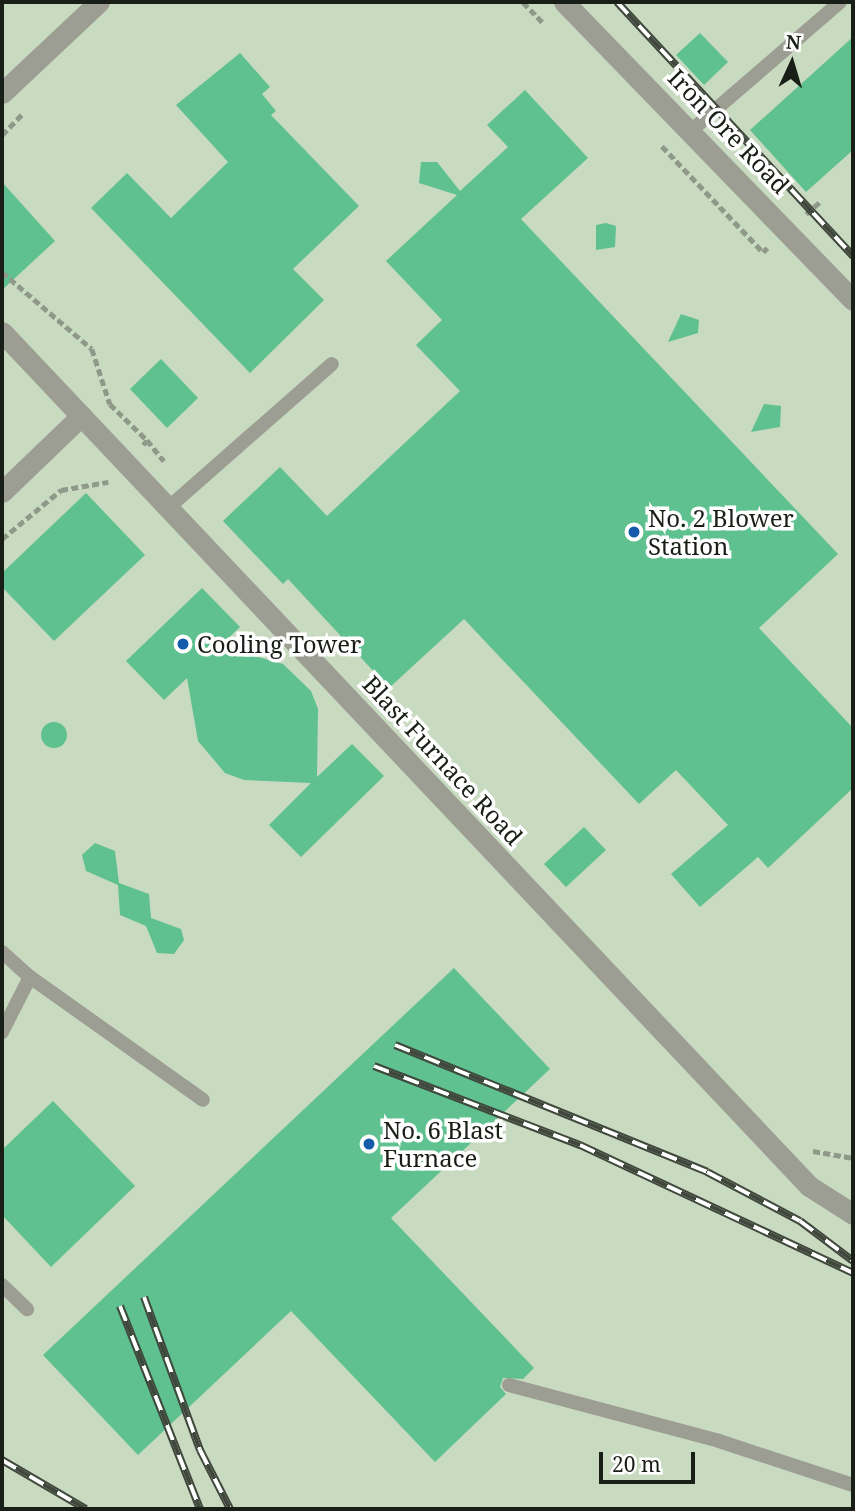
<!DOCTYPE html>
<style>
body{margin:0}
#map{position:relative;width:855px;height:1511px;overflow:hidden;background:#d8e6d1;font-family:"Noto Serif",serif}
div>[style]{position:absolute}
.built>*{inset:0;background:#c8dac0}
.building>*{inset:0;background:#5fc18f}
.round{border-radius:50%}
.path>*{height:4.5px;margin-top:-2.25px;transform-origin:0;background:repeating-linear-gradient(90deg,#8f9989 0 7px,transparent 0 10.5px)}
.lane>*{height:14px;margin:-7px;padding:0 7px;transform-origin:7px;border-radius:7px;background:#9c9d93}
.street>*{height:21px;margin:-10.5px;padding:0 10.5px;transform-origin:10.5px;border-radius:10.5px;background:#9c9d93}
.rail>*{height:8px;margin-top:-4px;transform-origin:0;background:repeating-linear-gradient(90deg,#fff 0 16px,#40473d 0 32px);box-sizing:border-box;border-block:2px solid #40473d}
.dots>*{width:19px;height:19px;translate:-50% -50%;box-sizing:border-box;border:4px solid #fff;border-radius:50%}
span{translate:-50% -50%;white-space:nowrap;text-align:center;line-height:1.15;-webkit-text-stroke:7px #fff;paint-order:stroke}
.street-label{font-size:24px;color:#191e17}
.poi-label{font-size:24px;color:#191e17}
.left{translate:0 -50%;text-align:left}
.frame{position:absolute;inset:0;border:4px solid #191e17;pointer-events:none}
.north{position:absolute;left:757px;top:28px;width:70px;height:70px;-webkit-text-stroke:5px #fff;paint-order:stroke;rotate:4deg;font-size:19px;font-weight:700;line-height:28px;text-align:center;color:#191e17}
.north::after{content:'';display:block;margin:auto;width:24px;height:32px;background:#191e17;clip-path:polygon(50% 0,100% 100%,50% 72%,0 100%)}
.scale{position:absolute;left:599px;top:1452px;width:96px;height:32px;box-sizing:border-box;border:4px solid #191e17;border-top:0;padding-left:9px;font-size:21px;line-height:24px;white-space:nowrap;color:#191e17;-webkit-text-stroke:5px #fff;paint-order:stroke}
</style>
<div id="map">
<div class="built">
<i style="clip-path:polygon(2px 2px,853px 2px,853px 1509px,2px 1509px)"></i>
</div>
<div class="building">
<i style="clip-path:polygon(700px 33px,728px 62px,704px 85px,676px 55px)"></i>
<i style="clip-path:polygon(853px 37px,853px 150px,806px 192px,750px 130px)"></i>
<i style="clip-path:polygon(240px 53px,270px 87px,262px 94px,276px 111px,271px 115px,359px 206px,293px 269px,324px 300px,250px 373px,91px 208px,127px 173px,171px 218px,228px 162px,176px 105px)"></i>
<i style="clip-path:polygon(525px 90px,588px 158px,521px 219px,838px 554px,759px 628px,853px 728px,853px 788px,768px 868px,758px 857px,700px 907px,671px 874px,728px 825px,676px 770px,639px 804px,464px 619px,389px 688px,288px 579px,283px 584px,223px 521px,280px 467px,327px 516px,460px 391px,416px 345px,442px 320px,386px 261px,457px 195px,419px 183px,421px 162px,437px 162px,460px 191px,508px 147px,487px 125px)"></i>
<i style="clip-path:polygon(2px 182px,55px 241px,2px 290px)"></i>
<i style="clip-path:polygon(606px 223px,616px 226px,615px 247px,596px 250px,596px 225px)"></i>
<i style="clip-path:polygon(681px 314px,699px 320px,698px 333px,668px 342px)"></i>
<i style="clip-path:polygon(161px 359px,198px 398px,167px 428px,130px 389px)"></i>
<i style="clip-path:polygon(764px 404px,781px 406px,780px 427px,751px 432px)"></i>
<i style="clip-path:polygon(86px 493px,145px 555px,54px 641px,2px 587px,2px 573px)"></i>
<i style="clip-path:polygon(202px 588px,240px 627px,220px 646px,283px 664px,311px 691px,318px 709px,317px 777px,352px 744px,384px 776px,301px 857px,269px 825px,311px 783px,244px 780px,225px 773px,198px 741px,187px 678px,164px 700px,126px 661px)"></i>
<i class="round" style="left:41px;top:722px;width:26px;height:26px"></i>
<i style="clip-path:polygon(584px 827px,606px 850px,566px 887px,544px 864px)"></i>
<i style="clip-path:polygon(95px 843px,115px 851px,119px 883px,149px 894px,151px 918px,181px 929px,184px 940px,174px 954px,157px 953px,146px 926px,120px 915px,118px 885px,86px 871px,82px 855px)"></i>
<i style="clip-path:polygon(454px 968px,550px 1069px,391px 1218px,534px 1368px,523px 1379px,503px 1378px,500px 1387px,506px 1394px,435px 1462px,291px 1311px,138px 1455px,43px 1355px)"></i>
<i style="clip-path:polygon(53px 1101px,135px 1186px,51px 1267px,2px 1215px,2px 1150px)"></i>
</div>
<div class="path">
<i style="left:523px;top:2px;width:30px;rotate:46deg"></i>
<i style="left:2px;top:135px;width:30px;rotate:-46deg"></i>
<i style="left:662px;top:146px;width:146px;rotate:46.4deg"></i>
<i style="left:763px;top:252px;width:6px;rotate:-45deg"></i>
<i style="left:806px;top:214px;width:21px;rotate:-41deg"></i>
<i style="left:2px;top:272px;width:118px;rotate:40.5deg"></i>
<i style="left:92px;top:349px;width:58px;rotate:71.9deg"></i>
<i style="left:110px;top:404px;width:52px;rotate:44.2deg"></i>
<i style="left:143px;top:445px;width:6px;rotate:-51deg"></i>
<i style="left:147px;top:440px;width:27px;rotate:51deg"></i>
<i style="left:2px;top:539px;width:77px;rotate:-39.7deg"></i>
<i style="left:61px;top:490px;width:48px;rotate:-9.7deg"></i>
<i style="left:813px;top:1151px;width:41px;rotate:9.9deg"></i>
</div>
<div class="lane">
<i style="left:693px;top:129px;width:194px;rotate:-40.8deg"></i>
<i style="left:168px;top:508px;width:218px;rotate:-41.3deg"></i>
<i style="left:2px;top:952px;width:38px;rotate:42deg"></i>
<i style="left:30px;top:977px;width:62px;rotate:117deg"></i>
<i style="left:30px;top:977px;width:212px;rotate:35.4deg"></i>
<i style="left:2px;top:1285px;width:35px;rotate:44deg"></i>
<i style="left:509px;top:1385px;width:217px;rotate:14.9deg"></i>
<i style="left:719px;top:1441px;width:141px;rotate:18.2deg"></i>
</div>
<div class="street">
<i style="left:564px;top:2px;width:415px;rotate:45.9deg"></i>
<i style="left:2px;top:93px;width:133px;rotate:-43.2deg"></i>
<i style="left:2px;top:332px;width:1175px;rotate:46.62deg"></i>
<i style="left:809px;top:1186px;width:52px;rotate:32.5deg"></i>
<i style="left:2px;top:492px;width:110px;rotate:-43.9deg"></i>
</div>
<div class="rail">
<i style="left:617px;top:2px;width:347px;rotate:47.1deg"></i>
<i style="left:395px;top:1045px;width:337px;rotate:22.1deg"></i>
<i style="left:707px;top:1172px;width:105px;rotate:27.8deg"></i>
<i style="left:800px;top:1221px;width:66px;rotate:37deg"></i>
<i style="left:374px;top:1066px;width:221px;rotate:21deg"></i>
<i style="left:580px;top:1145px;width:302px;rotate:25.1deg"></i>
<i style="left:144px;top:1297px;width:163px;rotate:69.9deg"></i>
<i style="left:200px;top:1450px;width:66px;rotate:63deg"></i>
<i style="left:120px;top:1306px;width:218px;rotate:68.5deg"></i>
<i style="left:2px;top:1460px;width:97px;rotate:30.3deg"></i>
</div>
<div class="dots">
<i style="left:634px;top:532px;background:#145bab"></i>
<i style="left:183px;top:644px;background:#145bab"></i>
<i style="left:369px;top:1144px;background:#145bab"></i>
</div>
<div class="street-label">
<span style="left:729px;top:131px;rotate:46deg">Iron Ore Road</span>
<span style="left:443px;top:760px;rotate:47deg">Blast Furnace Road</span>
</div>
<div class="poi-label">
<span class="left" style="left:648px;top:532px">No. 2 Blower<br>Station</span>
<span class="left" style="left:197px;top:644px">Cooling Tower</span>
<span class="left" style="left:383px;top:1144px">No. 6 Blast<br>Furnace</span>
</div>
<div class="frame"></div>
<div class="north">N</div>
<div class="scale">20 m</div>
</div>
